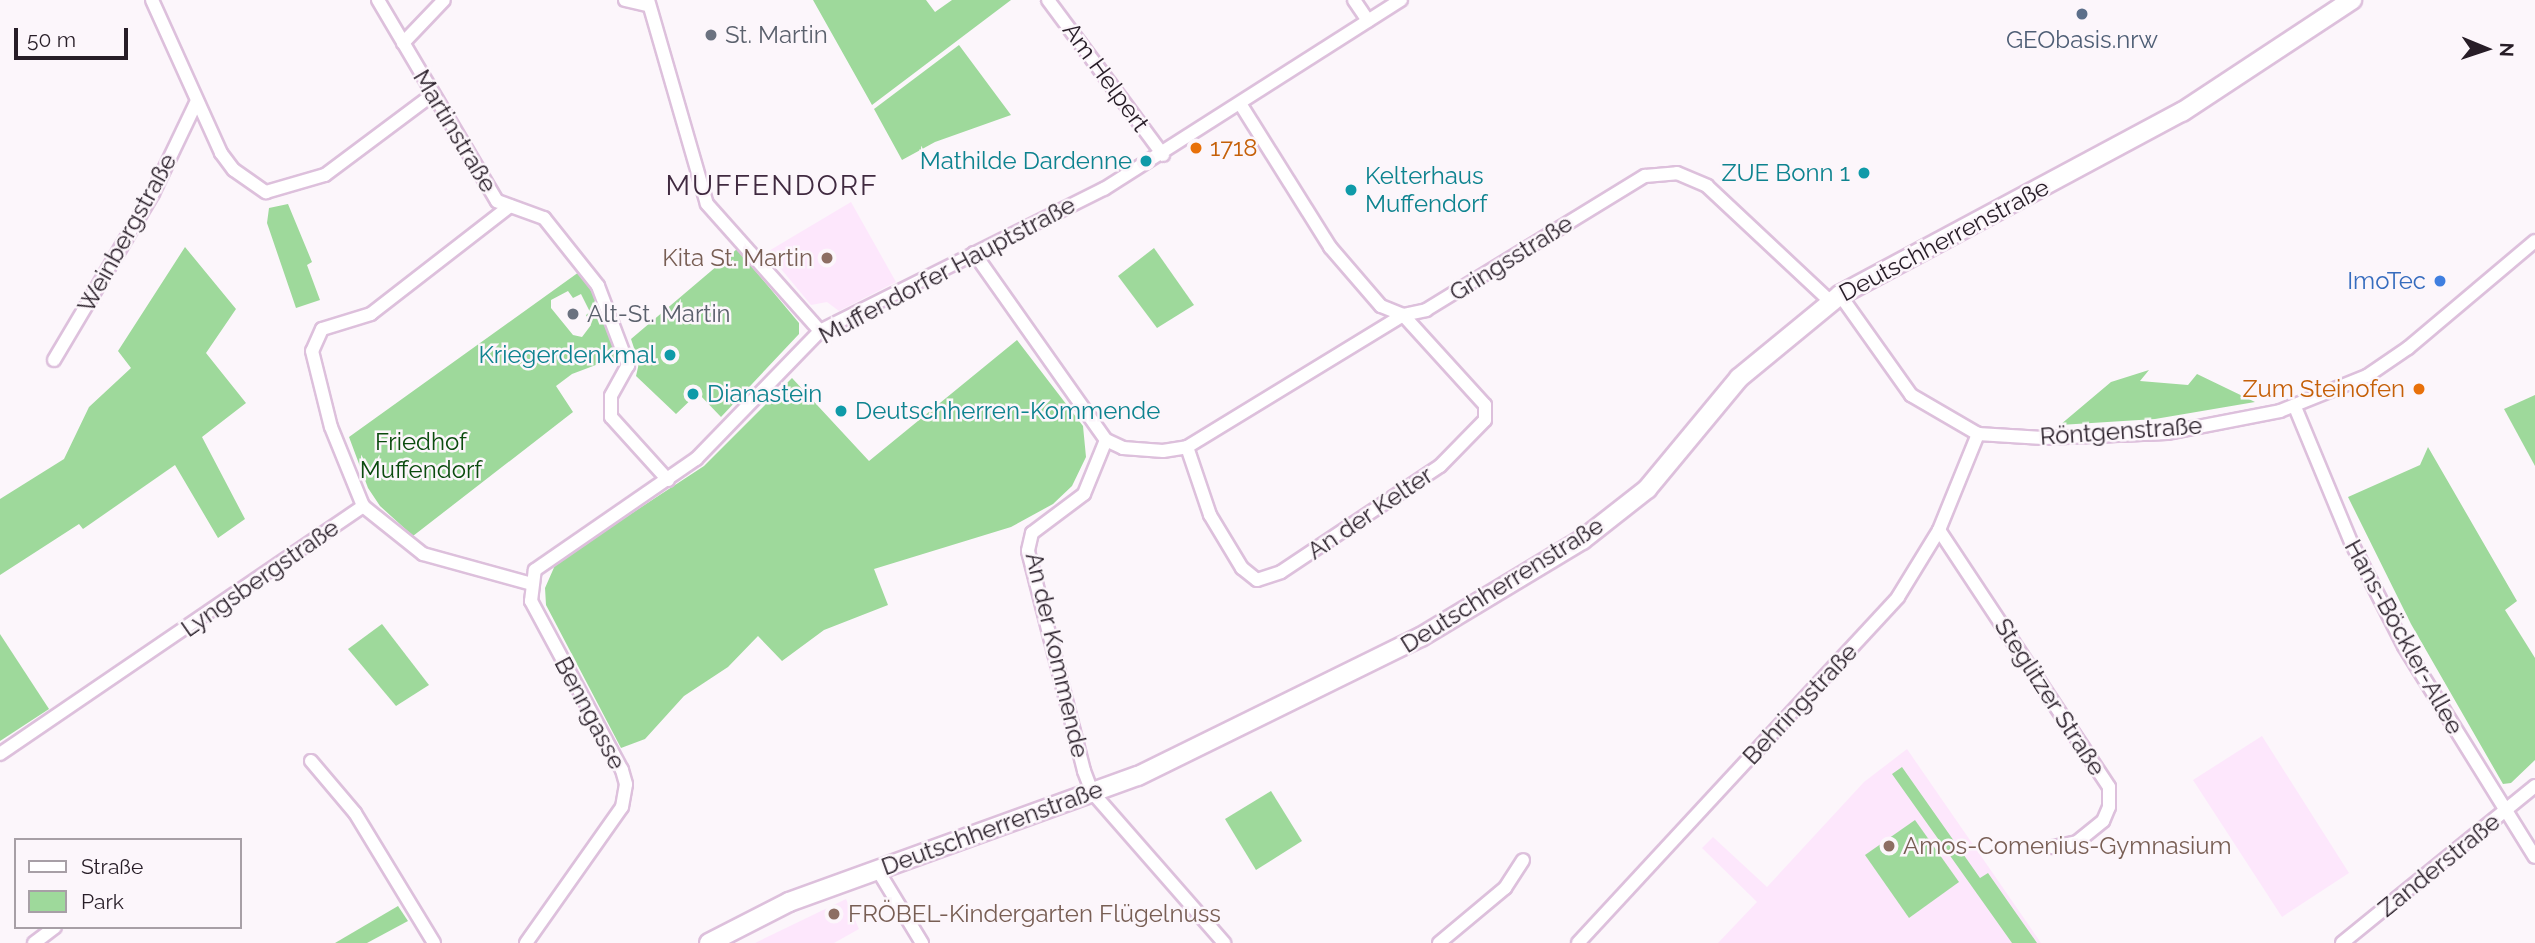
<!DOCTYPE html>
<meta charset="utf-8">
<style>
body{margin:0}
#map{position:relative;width:2535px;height:943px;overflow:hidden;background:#fcf6fb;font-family:Raleway,sans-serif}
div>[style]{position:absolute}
.built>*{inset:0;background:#fde7fc}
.green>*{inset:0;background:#9ed99b}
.roads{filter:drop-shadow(2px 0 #ddc0dc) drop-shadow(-2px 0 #ddc0dc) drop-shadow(0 2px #ddc0dc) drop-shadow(0 -2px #ddc0dc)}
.street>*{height:12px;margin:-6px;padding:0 6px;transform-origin:6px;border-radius:6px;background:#fff}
.secondary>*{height:18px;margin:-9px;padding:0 9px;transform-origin:9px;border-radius:9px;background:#fff}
.dots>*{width:19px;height:19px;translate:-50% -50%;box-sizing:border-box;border:4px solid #fcf6fb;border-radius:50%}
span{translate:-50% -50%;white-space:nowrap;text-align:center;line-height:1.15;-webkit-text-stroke:5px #fcf6fb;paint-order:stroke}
.worship-label{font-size:24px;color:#5b616d}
.left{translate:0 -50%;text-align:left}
.service-label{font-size:24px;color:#4e5e75}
.street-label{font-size:24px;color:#271d27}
.food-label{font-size:24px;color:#c56008}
.right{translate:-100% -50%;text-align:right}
.culture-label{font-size:24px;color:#0d838f}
.education-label{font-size:24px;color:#785e54}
.shop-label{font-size:24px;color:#366cbe}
.park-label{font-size:24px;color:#0b4b0e}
.quarter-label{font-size:28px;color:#402a40;letter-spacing:2px}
.legend{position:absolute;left:14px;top:838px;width:228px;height:91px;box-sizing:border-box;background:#fcf6fb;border:2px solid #a79fa6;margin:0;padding:9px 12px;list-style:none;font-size:21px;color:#271d27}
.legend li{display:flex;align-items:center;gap:14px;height:35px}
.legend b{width:35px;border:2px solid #a79fa6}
.north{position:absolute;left:2451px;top:14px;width:70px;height:70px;-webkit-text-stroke:5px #fcf6fb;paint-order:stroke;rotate:92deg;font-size:19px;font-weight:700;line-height:28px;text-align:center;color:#271d27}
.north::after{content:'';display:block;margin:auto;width:24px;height:32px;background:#271d27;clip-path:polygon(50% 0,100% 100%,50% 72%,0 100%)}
.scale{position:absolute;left:14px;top:28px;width:114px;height:32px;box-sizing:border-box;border:4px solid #271d27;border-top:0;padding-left:9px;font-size:21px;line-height:24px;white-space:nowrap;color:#271d27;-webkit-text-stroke:5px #fcf6fb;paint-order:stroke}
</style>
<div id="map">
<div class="built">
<i style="clip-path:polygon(851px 202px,896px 282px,839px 311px,827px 302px,811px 305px,767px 252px)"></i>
<i style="clip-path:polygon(2262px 736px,2349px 873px,2282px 917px,2193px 780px)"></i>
<i style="clip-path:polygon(1907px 749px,2041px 943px,1718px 943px,1757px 902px,1702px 848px,1713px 837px,1767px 887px,1864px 782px)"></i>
<i style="clip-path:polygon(846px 899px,859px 929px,834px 943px,755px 943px)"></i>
</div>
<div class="green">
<i style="clip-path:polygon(813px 0,926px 0,935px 12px,952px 0,1011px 0,872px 105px)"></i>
<i style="clip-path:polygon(959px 45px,1011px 115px,935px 142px,902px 160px,874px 109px)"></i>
<i style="clip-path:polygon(288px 204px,312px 262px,307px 265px,320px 300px,296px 308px,267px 223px,269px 208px)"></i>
<i style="clip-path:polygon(185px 247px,236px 309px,206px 353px,246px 403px,202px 437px,245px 519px,218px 538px,175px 465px,83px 529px,79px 524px,0 575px,0 499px,64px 459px,89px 407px,131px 368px,118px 351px)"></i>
<i style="clip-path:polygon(1154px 248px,1194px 305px,1157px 328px,1118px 276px)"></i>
<i style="clip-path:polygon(737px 249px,799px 323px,799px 334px,721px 417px,698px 393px,676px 414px,636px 376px,639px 363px,631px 339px)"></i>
<i style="clip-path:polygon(evenodd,579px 272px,599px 299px,617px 357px,572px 374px,556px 386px,573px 412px,413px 536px,380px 506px,368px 488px,349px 437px,579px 272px,568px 291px,573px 298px,581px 294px,590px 312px,586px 315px,591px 325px,582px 337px,573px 335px,551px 308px,551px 300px,568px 291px)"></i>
<i style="clip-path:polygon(1017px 340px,1083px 426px,1086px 457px,1072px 486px,1053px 504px,1011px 527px,874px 569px,888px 605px,824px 630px,782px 661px,758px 636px,728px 667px,684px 696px,645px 739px,621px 748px,546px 605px,545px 588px,556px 563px,704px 466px,792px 378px,869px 461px)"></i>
<i style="clip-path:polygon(2149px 370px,2140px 381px,2188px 385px,2197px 374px,2255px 402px,2155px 419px,2060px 425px,2111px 382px)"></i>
<i style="clip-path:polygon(2535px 395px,2535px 466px,2504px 409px)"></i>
<i style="clip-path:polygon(2428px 447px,2517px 601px,2505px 610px,2535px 658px,2535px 760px,2511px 783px,2503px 784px,2411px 624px,2348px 497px,2420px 465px)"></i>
<i style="clip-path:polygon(382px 624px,429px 685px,396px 706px,348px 649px)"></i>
<i style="clip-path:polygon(0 634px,49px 709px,0 741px)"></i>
<i style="clip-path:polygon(1902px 767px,1980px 878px,1988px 873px,2037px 943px,2012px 943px,1892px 774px)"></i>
<i style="clip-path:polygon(1271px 791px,1302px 841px,1256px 870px,1225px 819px)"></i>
<i style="clip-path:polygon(1915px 820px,1959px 882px,1909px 918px,1865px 855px)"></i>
<i style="clip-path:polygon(398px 906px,408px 921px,367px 943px,335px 943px)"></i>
</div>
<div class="roads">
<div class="street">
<i style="left:152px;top:0;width:168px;rotate:65.7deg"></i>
<i style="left:221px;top:153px;width:21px;rotate:53deg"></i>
<i style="left:234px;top:170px;width:39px;rotate:35deg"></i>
<i style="left:266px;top:192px;width:61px;rotate:-16.1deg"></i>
<i style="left:325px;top:175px;width:134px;rotate:-36.8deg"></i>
<i style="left:378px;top:0;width:234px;rotate:59.4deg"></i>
<i style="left:497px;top:201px;width:50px;rotate:19.9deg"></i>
<i style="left:544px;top:218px;width:87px;rotate:51.5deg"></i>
<i style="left:598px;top:286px;width:85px;rotate:69.2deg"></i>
<i style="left:628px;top:365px;width:35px;rotate:119deg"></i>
<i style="left:611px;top:396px;width:21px;rotate:90deg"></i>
<i style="left:611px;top:417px;width:85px;rotate:47.9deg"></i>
<i style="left:625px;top:0;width:22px;rotate:13deg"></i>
<i style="left:648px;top:0;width:212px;rotate:73.9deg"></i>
<i style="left:707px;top:204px;width:170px;rotate:48.3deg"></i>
<i style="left:1048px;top:0;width:193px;rotate:53.4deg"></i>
<i style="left:1354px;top:0;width:25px;rotate:56deg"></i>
<i style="left:403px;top:43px;width:59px;rotate:-46.4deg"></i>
<i style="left:1241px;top:105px;width:168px;rotate:57.9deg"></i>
<i style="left:1330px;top:247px;width:78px;rotate:49.2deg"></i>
<i style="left:1381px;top:306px;width:24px;rotate:22deg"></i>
<i style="left:1403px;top:315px;width:24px;rotate:-12deg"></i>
<i style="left:1426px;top:310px;width:257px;rotate:-31.5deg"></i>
<i style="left:1645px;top:176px;width:32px;rotate:-5deg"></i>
<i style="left:1677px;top:173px;width:33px;rotate:23deg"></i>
<i style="left:1707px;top:186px;width:170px;rotate:43.1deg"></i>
<i style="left:510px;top:206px;width:176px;rotate:142.2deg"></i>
<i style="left:371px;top:314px;width:51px;rotate:163deg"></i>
<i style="left:322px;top:329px;width:24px;rotate:114deg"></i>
<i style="left:312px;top:351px;width:78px;rotate:76deg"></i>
<i style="left:331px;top:427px;width:85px;rotate:67.9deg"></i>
<i style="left:363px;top:506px;width:77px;rotate:38.7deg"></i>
<i style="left:423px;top:554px;width:113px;rotate:15.4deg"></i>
<i style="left:974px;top:253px;width:229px;rotate:54.8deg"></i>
<i style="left:1106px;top:440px;width:58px;rotate:112.2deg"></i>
<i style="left:1084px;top:494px;width:65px;rotate:143.1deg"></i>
<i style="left:1032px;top:533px;width:18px;rotate:103deg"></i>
<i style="left:1028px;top:551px;width:227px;rotate:75.7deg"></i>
<i style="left:1084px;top:771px;width:22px;rotate:69deg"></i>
<i style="left:1092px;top:792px;width:201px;rotate:48.8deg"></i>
<i style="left:1840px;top:295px;width:123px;rotate:54.6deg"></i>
<i style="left:1911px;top:395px;width:78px;rotate:30.2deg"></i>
<i style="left:1978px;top:434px;width:65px;rotate:3.5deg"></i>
<i style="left:2043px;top:438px;width:124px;rotate:-2.3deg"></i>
<i style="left:2167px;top:433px;width:115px;rotate:-11deg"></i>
<i style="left:2280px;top:411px;width:94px;rotate:-21.9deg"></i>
<i style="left:2367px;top:376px;width:50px;rotate:-34.3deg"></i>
<i style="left:2408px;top:348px;width:166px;rotate:-40.1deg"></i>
<i style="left:54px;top:360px;width:194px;rotate:-59.3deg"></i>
<i style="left:153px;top:193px;width:100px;rotate:-64.5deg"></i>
<i style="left:2295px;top:407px;width:146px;rotate:67.5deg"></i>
<i style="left:2351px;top:542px;width:117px;rotate:63deg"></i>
<i style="left:2404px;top:646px;width:248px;rotate:58.2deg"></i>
<i style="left:1106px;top:440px;width:19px;rotate:25deg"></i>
<i style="left:1123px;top:448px;width:40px;rotate:4.3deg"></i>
<i style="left:1163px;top:451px;width:24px;rotate:-9deg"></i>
<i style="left:1187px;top:447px;width:253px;rotate:-31.4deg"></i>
<i style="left:1187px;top:447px;width:72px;rotate:71.3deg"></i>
<i style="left:1210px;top:515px;width:62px;rotate:58.9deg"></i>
<i style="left:1242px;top:568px;width:19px;rotate:39deg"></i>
<i style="left:1257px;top:580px;width:25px;rotate:-18deg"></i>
<i style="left:1281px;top:572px;width:191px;rotate:-33.7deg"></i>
<i style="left:1440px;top:466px;width:64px;rotate:-45.6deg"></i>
<i style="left:1485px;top:420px;width:15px;rotate:-90deg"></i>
<i style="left:1485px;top:405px;width:122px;rotate:-132.3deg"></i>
<i style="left:1939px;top:530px;width:308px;rotate:56.5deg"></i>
<i style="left:2109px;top:787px;width:20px;rotate:90deg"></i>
<i style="left:2109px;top:807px;width:15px;rotate:113deg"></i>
<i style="left:2103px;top:821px;width:33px;rotate:141deg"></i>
<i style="left:2077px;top:842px;width:25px;rotate:168deg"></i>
<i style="left:0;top:754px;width:440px;rotate:-34.3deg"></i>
<i style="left:311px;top:761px;width:68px;rotate:49.8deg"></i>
<i style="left:355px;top:813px;width:152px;rotate:58.7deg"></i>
<i style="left:877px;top:869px;width:87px;rotate:58.7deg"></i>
<i style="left:34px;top:943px;width:26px;rotate:-37deg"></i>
<i style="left:526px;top:943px;width:166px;rotate:-54.8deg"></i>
<i style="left:622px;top:807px;width:23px;rotate:-80deg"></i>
<i style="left:626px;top:784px;width:15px;rotate:-106deg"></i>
<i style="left:622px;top:770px;width:192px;rotate:-118.3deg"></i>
<i style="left:531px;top:601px;width:31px;rotate:-83deg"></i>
<i style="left:535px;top:570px;width:196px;rotate:-34.6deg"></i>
<i style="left:696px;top:459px;width:178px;rotate:-45.9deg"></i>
<i style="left:820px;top:331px;width:318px;rotate:-26.6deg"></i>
<i style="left:1104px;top:189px;width:352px;rotate:-32.5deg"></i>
<i style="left:1439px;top:943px;width:86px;rotate:-39.8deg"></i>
<i style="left:1505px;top:888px;width:33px;rotate:-57deg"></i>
<i style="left:1578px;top:943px;width:471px;rotate:-47.2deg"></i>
<i style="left:1898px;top:597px;width:79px;rotate:-58.5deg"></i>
<i style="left:1939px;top:530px;width:104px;rotate:-67.9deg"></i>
<i style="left:2342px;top:943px;width:249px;rotate:-39.1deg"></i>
</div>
<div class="secondary">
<i style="left:709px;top:943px;width:90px;rotate:-27.1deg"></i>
<i style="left:789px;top:902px;width:371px;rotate:-19.9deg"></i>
<i style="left:1138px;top:776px;width:315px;rotate:-26.2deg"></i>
<i style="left:1421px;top:637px;width:188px;rotate:-31.1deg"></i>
<i style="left:1582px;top:540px;width:83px;rotate:-38.1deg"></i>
<i style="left:1647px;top:489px;width:144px;rotate:-50.3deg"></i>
<i style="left:1739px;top:378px;width:131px;rotate:-39.4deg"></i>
<i style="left:1840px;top:295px;width:388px;rotate:-28.2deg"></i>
<i style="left:2182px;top:112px;width:204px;rotate:-33.4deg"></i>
</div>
</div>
<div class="dots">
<i style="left:2082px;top:14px;background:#5c6f8a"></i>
<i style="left:711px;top:35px;background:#6b7280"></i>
<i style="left:1196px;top:148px;background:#e8710a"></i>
<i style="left:1146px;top:161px;background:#0f9aa8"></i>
<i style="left:1864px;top:173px;background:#0f9aa8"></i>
<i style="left:1351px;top:190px;background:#0f9aa8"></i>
<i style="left:827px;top:258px;background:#8d6e63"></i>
<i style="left:2440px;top:281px;background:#3f7fe0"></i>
<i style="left:573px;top:314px;background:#6b7280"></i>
<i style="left:670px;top:355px;background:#0f9aa8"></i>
<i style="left:2419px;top:389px;background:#e8710a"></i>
<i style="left:693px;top:394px;background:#0f9aa8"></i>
<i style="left:841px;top:411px;background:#0f9aa8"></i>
<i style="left:1889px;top:846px;background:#8d6e63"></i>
<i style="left:834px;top:914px;background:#8d6e63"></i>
</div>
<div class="worship-label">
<span class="left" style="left:725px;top:35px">St. Martin</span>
<span class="left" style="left:587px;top:314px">Alt-St. Martin</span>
</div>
<div class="service-label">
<span style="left:2082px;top:40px">GEObasis.nrw</span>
</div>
<div class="street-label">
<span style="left:1106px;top:77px;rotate:54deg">Am Helpert</span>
<span style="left:455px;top:131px;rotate:59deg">Martinstraße</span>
<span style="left:127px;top:233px;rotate:-61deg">Weinbergstraße</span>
<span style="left:1944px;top:240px;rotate:-28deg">Deutschherrenstraße</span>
<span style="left:1511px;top:258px;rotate:-32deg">Gringsstraße</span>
<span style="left:947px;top:270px;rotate:-28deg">Muffendorfer Hauptstraße</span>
<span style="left:2121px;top:431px;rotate:-4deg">Röntgenstraße</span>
<span style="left:1370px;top:513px;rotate:-34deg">An der Kelter</span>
<span style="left:260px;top:578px;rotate:-35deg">Lyngsbergstraße</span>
<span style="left:1502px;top:585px;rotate:-32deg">Deutschherrenstraße</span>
<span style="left:2404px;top:637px;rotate:61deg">Hans-Böckler-Allee</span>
<span style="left:1057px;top:655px;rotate:77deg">An der Kommende</span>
<span style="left:2050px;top:697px;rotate:57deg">Steglitzer Straße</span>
<span style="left:1800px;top:704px;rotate:-47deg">Behringstraße</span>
<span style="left:590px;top:713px;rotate:62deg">Benngasse</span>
<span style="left:992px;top:828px;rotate:-20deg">Deutschherrenstraße</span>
<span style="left:2439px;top:865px;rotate:-39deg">Zanderstraße</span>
</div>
<div class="food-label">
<span class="left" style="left:1210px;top:148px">1718</span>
<span class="right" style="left:2405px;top:389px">Zum Steinofen</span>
</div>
<div class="culture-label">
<span class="right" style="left:1132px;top:161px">Mathilde Dardenne</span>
<span class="right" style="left:1850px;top:173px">ZUE Bonn 1</span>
<span class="left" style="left:1365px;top:190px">Kelterhaus<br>Muffendorf</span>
<span class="right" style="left:656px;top:355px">Kriegerdenkmal</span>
<span class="left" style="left:707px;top:394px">Dianastein</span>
<span class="left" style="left:855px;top:411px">Deutschherren-Kommende</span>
</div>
<div class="education-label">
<span class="right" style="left:813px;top:258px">Kita St. Martin</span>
<span class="left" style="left:1903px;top:846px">Amos-Comenius-Gymnasium</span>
<span class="left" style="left:848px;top:914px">FRÖBEL-Kindergarten Flügelnuss</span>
</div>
<div class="shop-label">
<span class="right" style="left:2426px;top:281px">ImoTec</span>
</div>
<div class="park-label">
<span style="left:421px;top:456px">Friedhof<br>Muffendorf</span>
</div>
<div class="quarter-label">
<span style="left:772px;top:186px">MUFFENDORF</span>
</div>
<ul class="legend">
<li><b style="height:9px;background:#fff"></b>Straße</li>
<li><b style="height:19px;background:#9ed99b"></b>Park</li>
</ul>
<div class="north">N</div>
<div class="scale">50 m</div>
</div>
